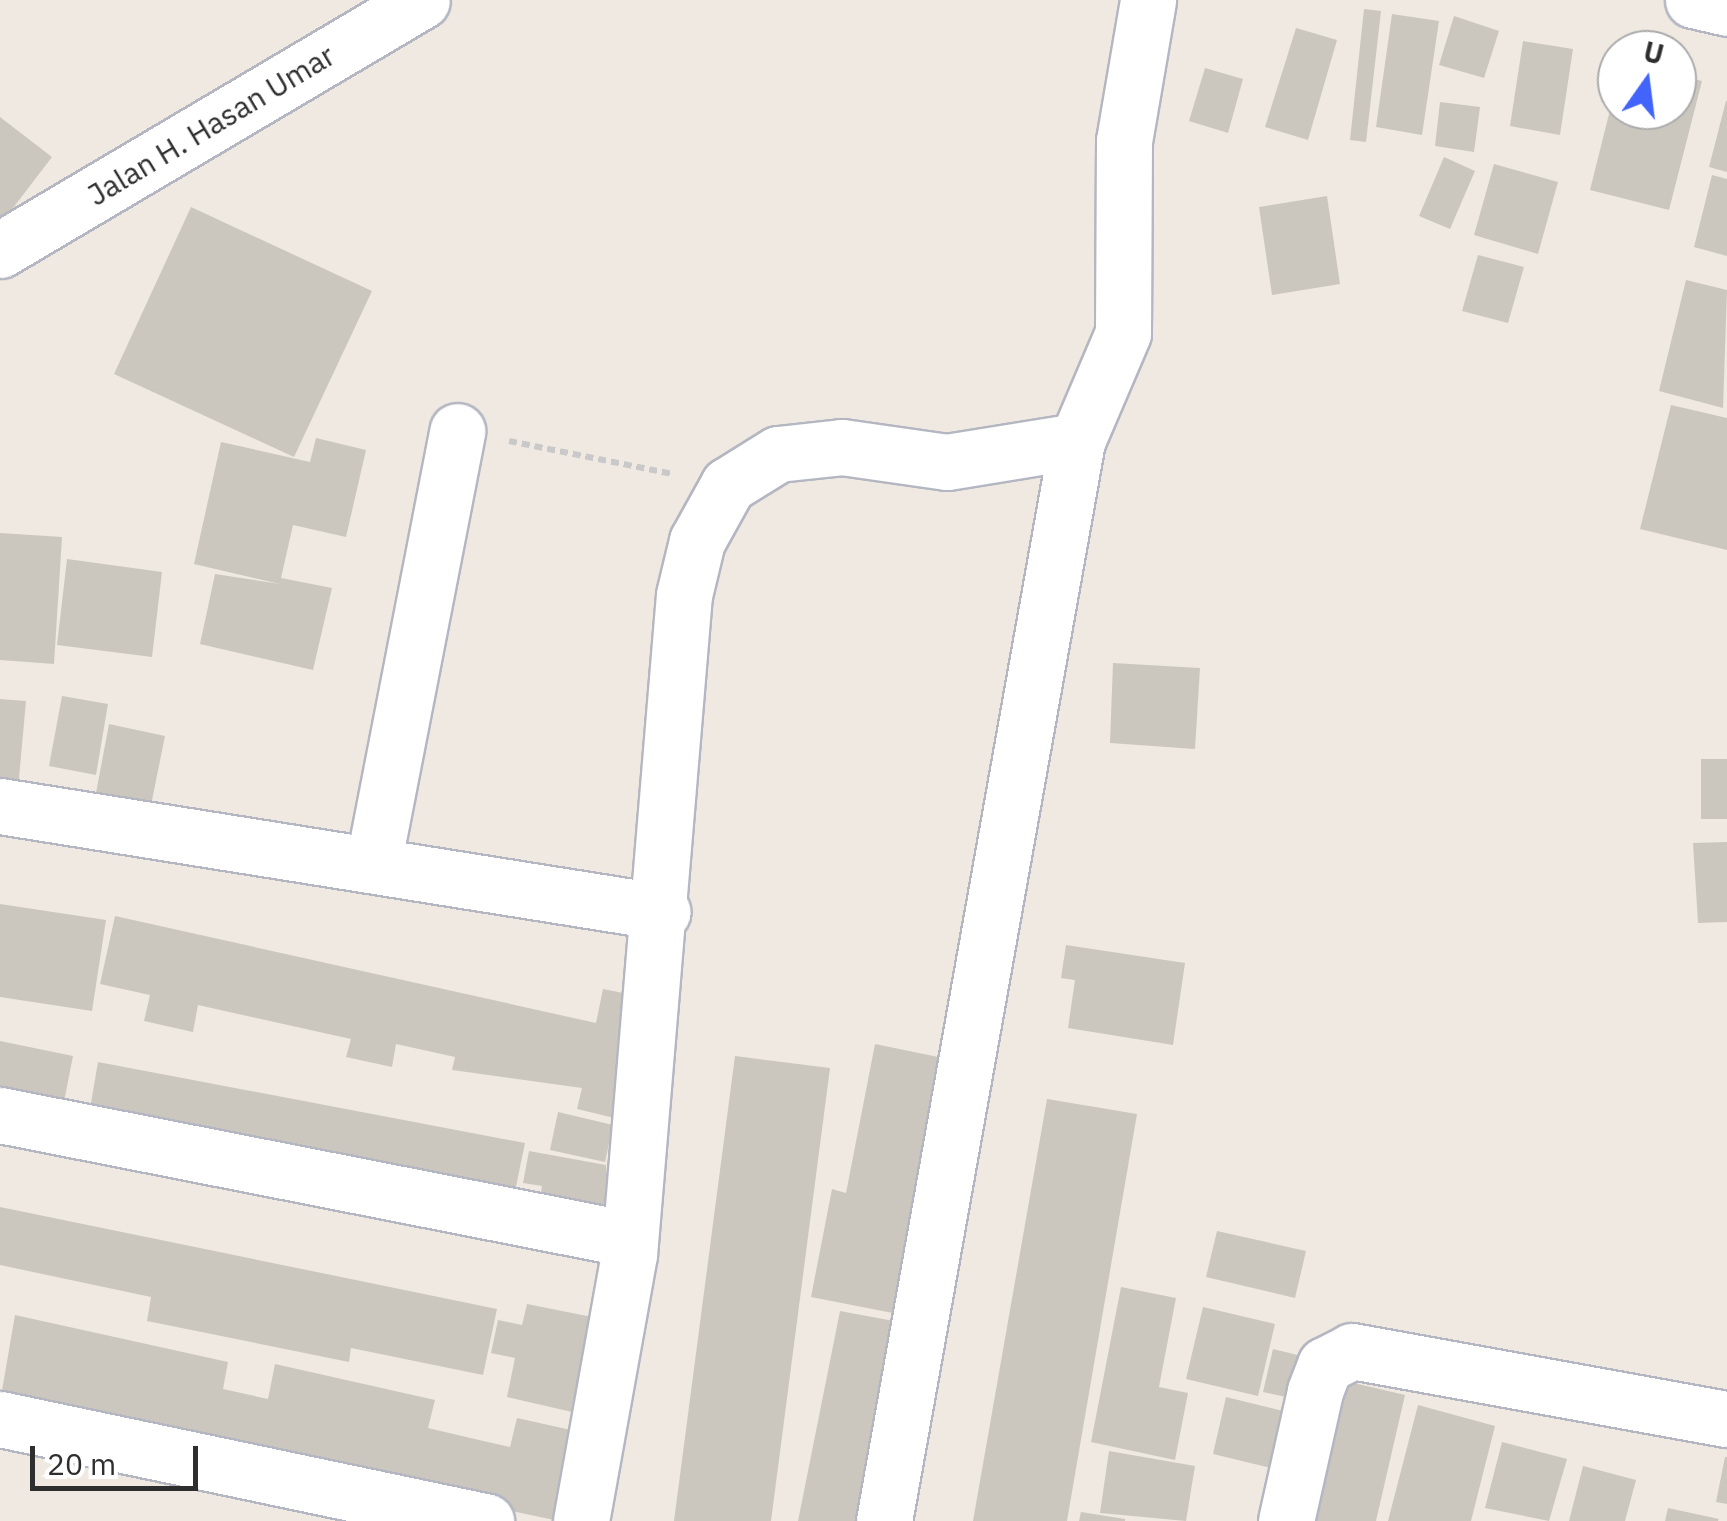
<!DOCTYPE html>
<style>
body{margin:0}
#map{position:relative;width:1727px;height:1521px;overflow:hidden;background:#efe9e1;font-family:"IBM Plex Sans",sans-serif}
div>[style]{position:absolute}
.building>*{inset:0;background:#cbc7bf}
.path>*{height:6px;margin-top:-3px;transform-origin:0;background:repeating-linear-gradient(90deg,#c9c9c9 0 8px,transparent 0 13px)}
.roads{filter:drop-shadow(2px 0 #b4b7c1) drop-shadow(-2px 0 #b4b7c1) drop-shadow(0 2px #b4b7c1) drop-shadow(0 -2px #b4b7c1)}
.minor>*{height:55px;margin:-27.5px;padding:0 27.5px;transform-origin:27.5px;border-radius:27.5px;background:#fff}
span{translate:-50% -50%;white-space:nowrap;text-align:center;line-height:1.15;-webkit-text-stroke:10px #fff;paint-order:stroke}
.street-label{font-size:30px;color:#2e2e2e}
.north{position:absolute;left:1597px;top:30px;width:100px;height:100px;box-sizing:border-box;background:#fff;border:2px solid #ababab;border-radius:50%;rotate:14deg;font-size:28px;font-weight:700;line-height:40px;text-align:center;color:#2e2e2e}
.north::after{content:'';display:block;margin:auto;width:35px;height:45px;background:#4264fb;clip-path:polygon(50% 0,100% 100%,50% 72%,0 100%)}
.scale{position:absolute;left:30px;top:1446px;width:168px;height:45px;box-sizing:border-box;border:5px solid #2e2e2e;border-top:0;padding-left:12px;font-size:30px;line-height:35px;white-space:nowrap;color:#2e2e2e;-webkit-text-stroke:8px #fff;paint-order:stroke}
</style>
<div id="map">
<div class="building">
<i style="clip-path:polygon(1364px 9px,1381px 11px,1366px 142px,1350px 140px)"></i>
<i style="clip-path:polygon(1392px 14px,1439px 21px,1422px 135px,1376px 127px)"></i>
<i style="clip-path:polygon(1454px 16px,1499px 31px,1484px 78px,1439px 65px)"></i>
<i style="clip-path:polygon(1296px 28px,1337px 40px,1308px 140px,1265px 127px)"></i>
<i style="clip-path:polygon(1523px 41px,1573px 49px,1560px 135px,1510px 126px)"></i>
<i style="clip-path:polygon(1205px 68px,1243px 79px,1228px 133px,1189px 121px)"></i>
<i style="clip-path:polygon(1677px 75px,1702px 81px,1669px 210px,1590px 190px,1616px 86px,1617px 110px,1677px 110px)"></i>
<i style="clip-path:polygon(1726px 101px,1727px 101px,1727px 172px,1709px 167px)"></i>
<i style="clip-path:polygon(1440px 102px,1480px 107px,1474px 152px,1435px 146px)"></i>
<i style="clip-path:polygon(0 117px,52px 157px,3px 221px,0 218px)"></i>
<i style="clip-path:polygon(1444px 157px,1475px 171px,1450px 229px,1419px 216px)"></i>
<i style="clip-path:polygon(1494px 164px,1558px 182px,1538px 254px,1474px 235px)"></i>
<i style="clip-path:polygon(1712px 175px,1727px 179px,1727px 256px,1694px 247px)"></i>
<i style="clip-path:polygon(1327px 196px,1340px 284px,1272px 295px,1259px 207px)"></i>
<i style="clip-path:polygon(191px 207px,372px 291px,294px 457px,114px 374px)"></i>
<i style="clip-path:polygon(1478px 255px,1524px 267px,1508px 323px,1462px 311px)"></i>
<i style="clip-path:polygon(1686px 280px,1727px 290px,1723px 408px,1659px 391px)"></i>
<i style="clip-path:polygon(1671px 405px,1727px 418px,1727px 550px,1640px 529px)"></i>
<i style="clip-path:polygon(316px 438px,366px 450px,346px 537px,293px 525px,281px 578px,332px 588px,313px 670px,200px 644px,215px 574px,280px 584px,194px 564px,221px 442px,310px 462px)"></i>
<i style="clip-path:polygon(0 533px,62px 537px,54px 664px,0 660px)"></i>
<i style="clip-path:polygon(67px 559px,162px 572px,152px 657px,57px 645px)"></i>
<i style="clip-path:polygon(1113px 663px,1200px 668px,1195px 749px,1110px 743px)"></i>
<i style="clip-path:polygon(62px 696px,108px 704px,96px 775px,49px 766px)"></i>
<i style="clip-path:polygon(0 699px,26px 701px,17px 800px,0 799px)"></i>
<i style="clip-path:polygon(109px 724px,165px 736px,147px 825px,92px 814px)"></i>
<i style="clip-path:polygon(1701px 759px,1727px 759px,1727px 819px,1701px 819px)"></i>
<i style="clip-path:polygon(1727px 842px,1727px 922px,1698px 923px,1693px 843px)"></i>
<i style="clip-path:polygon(0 904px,106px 920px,92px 1011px,0 997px)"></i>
<i style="clip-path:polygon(115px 916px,596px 1023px,603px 989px,653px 999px,627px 1121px,577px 1109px,582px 1088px,452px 1070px,455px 1057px,396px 1044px,392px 1067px,346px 1057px,351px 1039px,198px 1005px,193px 1032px,144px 1021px,150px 995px,100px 984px)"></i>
<i style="clip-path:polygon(1066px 945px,1185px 963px,1173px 1045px,1068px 1028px,1075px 980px,1061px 978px)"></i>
<i style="clip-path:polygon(0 1041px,73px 1056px,60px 1122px,0 1110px)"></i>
<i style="clip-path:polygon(875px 1044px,948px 1059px,898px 1314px,811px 1297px,832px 1189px,846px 1193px)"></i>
<i style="clip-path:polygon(735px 1056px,830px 1068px,771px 1521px,674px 1521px)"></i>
<i style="clip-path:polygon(98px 1062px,525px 1143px,513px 1201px,88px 1120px)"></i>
<i style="clip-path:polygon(1047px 1099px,1137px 1114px,1067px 1521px,973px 1521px)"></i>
<i style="clip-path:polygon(558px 1112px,613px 1125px,605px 1162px,550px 1150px)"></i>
<i style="clip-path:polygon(529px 1151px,606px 1165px,610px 1212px,540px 1198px,542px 1186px,523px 1183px)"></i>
<i style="clip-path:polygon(0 1207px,497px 1309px,483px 1375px,351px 1348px,349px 1362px,147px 1321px,151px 1297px,0 1265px)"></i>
<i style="clip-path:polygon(1217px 1231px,1306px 1251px,1295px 1298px,1206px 1277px)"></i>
<i style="clip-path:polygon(1121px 1287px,1176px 1298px,1159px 1387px,1188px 1393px,1175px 1460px,1091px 1442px)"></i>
<i style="clip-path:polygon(527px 1304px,592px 1317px,572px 1412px,507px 1397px,515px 1358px,491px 1353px,498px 1320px,522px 1325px)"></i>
<i style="clip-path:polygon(1203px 1307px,1275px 1324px,1258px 1396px,1186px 1379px)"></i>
<i style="clip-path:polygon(840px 1311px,910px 1324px,872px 1521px,798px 1521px)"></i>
<i style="clip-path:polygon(15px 1315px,228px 1362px,223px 1389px,268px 1399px,275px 1364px,435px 1400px,428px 1428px,479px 1440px,510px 1447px,517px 1418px,580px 1432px,559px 1521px,0 1402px)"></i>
<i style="clip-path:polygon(1273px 1349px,1310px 1358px,1300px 1400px,1263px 1392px)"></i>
<i style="clip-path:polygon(1341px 1380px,1405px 1395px,1376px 1521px,1309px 1521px)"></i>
<i style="clip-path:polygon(1226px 1397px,1287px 1412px,1284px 1471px,1213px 1454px)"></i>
<i style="clip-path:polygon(1418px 1405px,1495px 1426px,1471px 1521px,1388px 1521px)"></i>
<i style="clip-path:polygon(1502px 1442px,1567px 1459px,1549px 1521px,1485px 1508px)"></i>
<i style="clip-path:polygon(1109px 1451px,1195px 1466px,1186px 1521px,1100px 1513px)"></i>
<i style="clip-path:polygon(1725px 1457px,1727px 1457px,1727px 1504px,1716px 1502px)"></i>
<i style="clip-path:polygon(1583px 1466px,1636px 1480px,1625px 1521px,1569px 1521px)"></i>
<i style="clip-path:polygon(1668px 1508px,1719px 1519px,1718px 1521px,1665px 1521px)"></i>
<i style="clip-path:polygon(1081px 1512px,1125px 1519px,1125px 1521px,1079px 1521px)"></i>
</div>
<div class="path">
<i style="left:509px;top:441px;width:167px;rotate:11.4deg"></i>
</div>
<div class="roads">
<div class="minor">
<i style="left:1693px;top:0;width:35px;rotate:13deg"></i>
<i style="left:0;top:250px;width:490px;rotate:-30.6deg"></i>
<i style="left:0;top:806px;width:671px;rotate:9.08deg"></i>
<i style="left:373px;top:865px;width:442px;rotate:-79deg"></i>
<i style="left:0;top:1115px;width:641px;rotate:11.15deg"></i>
<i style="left:0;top:1419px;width:497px;rotate:11.9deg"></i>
<i style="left:581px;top:1521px;width:270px;rotate:-79.8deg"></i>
<i style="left:629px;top:1255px;width:662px;rotate:-85.24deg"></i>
<i style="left:684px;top:595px;width:56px;rotate:-76.5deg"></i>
<i style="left:697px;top:541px;width:64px;rotate:-61deg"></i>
<i style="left:728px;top:485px;width:59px;rotate:-31.8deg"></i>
<i style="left:778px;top:454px;width:64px;rotate:-6.2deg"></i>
<i style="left:842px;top:447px;width:106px;rotate:8.1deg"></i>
<i style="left:947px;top:462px;width:132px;rotate:-9.2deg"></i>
<i style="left:1077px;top:441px;width:117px;rotate:-66.9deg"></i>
<i style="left:1123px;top:333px;width:192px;rotate:-89.7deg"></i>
<i style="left:1124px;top:141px;width:143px;rotate:-80.3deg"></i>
<i style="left:884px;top:1521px;width:1097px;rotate:-79.87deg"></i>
<i style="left:1286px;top:1521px;width:133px;rotate:-77.4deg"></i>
<i style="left:1315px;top:1391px;width:28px;rotate:-69deg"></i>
<i style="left:1325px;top:1365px;width:30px;rotate:-27deg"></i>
<i style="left:1352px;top:1351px;width:381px;rotate:10.3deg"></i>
</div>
</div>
<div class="street-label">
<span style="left:211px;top:125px;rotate:-31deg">Jalan H. Hasan Umar</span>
</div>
<div class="north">U</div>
<div class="scale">20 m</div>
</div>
